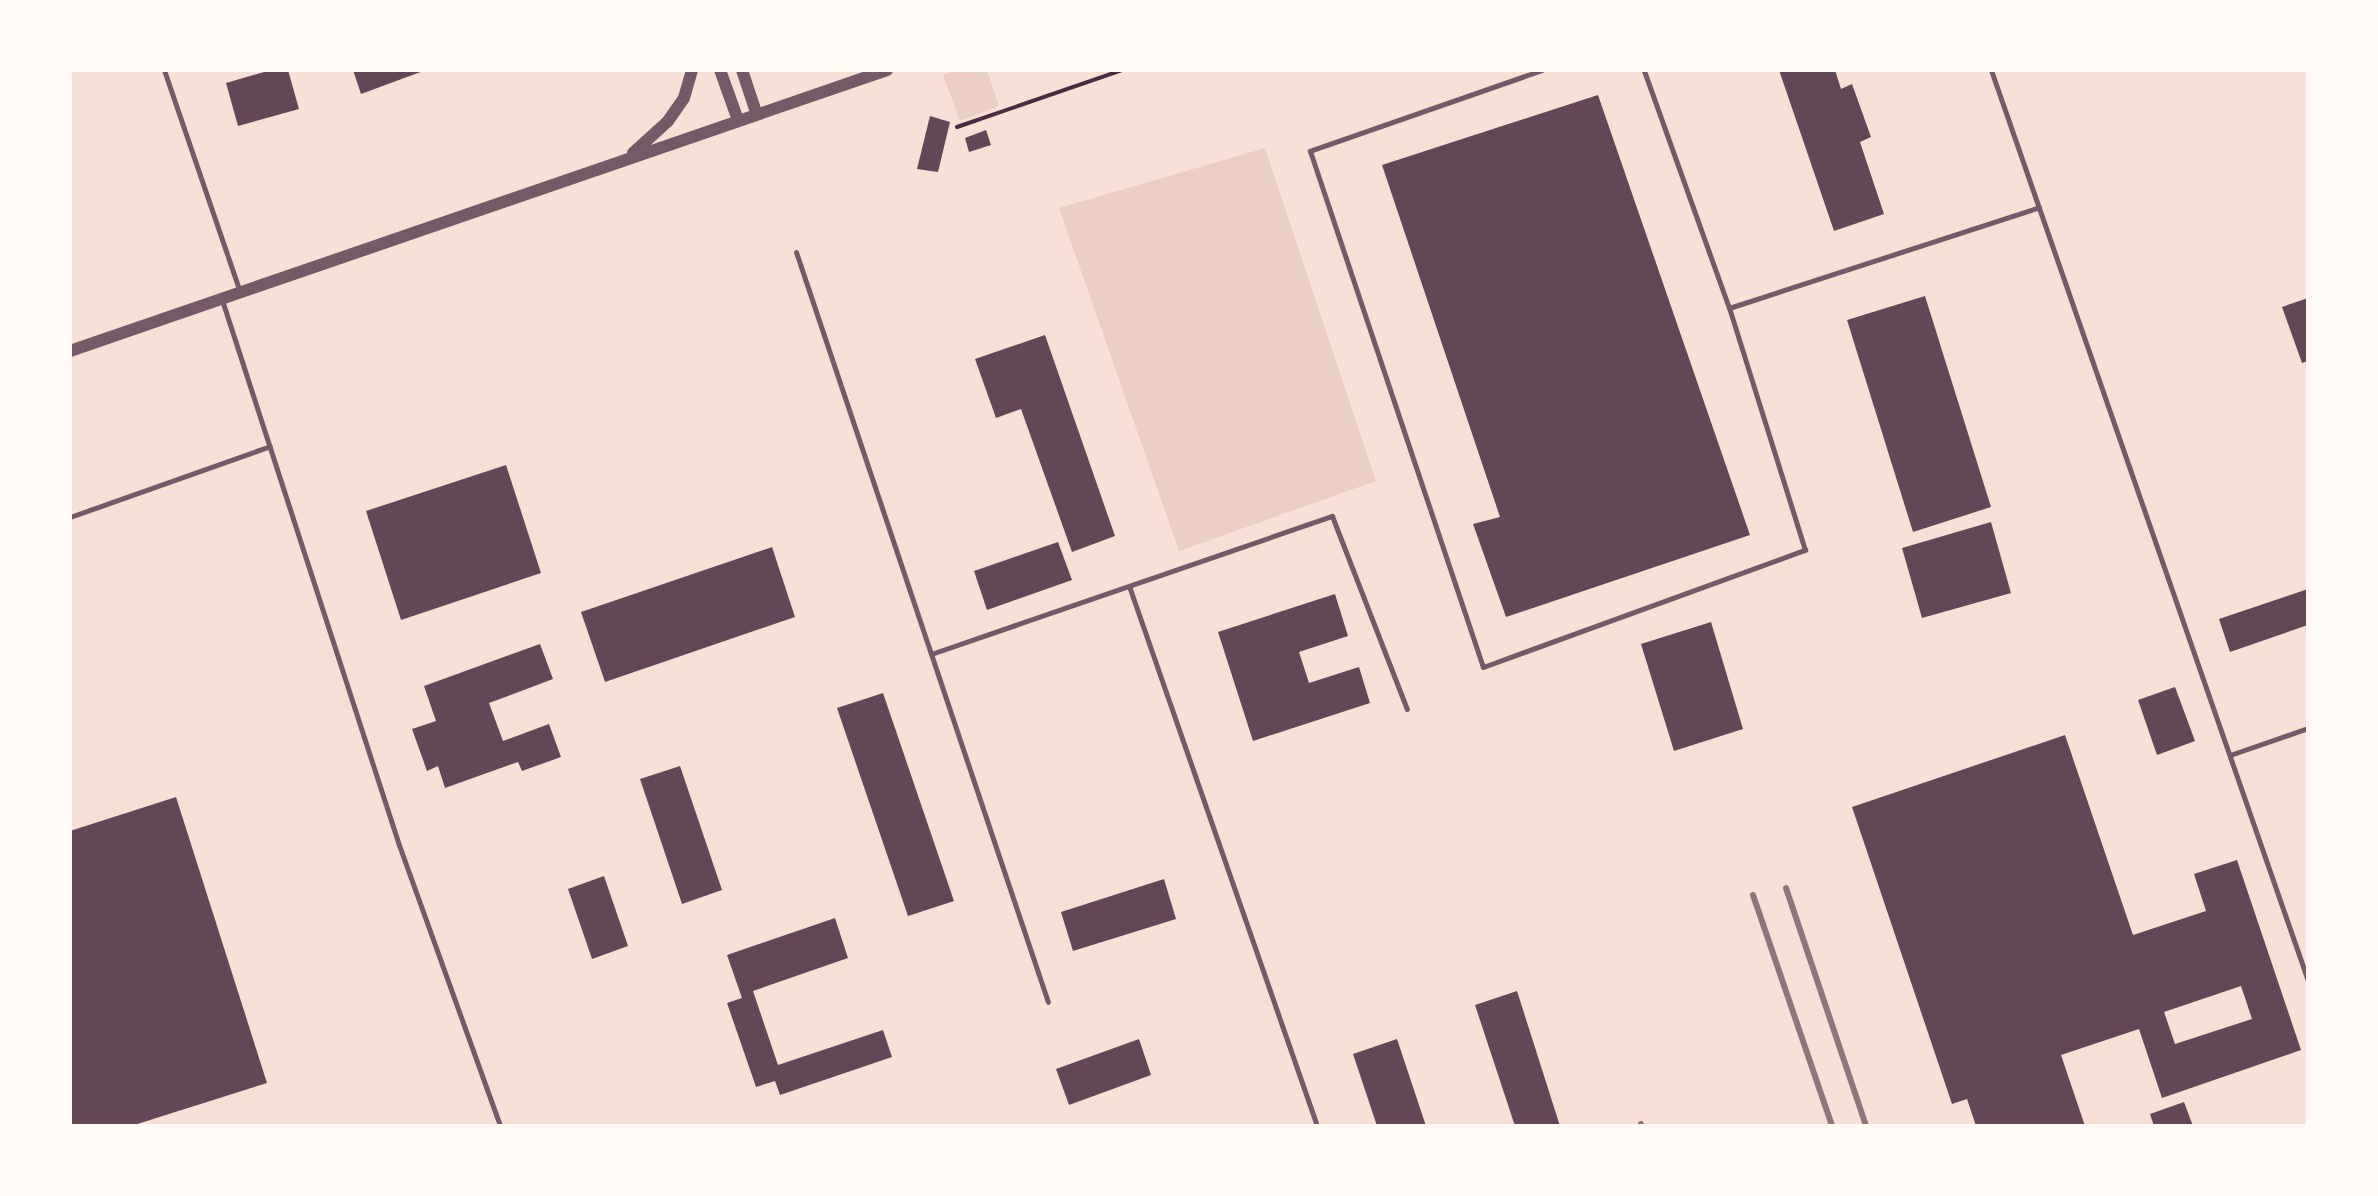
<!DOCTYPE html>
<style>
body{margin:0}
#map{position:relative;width:2378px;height:1196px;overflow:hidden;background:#f7e1d7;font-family:"PT Sans",sans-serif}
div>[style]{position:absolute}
.green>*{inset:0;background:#ebcfc5}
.building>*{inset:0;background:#644757}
.path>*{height:4px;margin:-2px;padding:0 2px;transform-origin:2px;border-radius:2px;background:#4a2c40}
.service>*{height:5px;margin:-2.5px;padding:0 2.5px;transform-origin:2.5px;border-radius:2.5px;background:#755966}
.tertiary>*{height:12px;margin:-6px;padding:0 6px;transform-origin:6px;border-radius:6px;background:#755966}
.rail>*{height:6px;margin:-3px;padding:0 3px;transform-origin:3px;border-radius:3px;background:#8f747c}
span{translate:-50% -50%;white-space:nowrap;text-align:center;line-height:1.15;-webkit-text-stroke:6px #fffaf5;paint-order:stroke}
.frame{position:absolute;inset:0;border:72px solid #fffaf5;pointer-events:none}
</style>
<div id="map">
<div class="green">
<i style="clip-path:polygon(957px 70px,987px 70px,999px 106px,960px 121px,943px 75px)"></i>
<i style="clip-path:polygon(1265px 148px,1376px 481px,1179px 551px,1059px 208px)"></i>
</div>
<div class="building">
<i style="clip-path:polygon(271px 70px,288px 70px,299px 109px,238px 126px,226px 83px)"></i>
<i style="clip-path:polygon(353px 70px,426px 70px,361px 94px)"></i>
<i style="clip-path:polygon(1779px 70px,1835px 70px,1841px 89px,1852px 84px,1871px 137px,1860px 142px,1884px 214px,1834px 231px)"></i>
<i style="clip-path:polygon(1598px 95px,1750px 535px,1506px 617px,1473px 524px,1500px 517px,1382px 165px)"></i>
<i style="clip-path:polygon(930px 116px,950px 122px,938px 172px,917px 169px)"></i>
<i style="clip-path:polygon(986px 130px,991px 145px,969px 152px,965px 138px)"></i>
<i style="clip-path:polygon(1925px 296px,1991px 507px,1913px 532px,1847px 320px)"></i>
<i style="clip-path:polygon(2308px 298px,2308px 361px,2302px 363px,2282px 307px)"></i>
<i style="clip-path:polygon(1045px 335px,1115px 536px,1072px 552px,1021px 409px,996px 418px,975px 359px)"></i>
<i style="clip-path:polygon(506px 465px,541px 573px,401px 620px,366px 511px)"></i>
<i style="clip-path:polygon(1991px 522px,2011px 593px,1922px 618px,1902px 548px)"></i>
<i style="clip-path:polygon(1058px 542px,1072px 580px,987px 610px,974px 571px)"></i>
<i style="clip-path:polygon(772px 547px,795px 617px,605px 682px,581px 612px)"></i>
<i style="clip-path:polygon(2308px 589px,2308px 625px,2230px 652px,2219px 619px)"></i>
<i style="clip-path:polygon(1335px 594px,1348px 636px,1299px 652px,1309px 683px,1359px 667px,1370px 703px,1253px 741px,1218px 632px)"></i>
<i style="clip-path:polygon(1711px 622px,1743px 729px,1674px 751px,1641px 644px)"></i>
<i style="clip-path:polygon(540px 644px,553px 679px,489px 703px,503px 741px,549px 724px,561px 757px,522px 771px,518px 762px,445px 788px,438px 766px,427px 771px,412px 729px,436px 721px,424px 686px)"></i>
<i style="clip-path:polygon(2175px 687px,2195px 741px,2157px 755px,2138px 700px)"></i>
<i style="clip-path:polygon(883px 693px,954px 901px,908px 916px,837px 708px)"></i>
<i style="clip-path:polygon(evenodd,2065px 735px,2133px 935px,2206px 911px,2194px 874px,2237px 860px,2301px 1050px,2162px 1098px,2139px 1029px,2061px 1055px,2085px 1126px,1976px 1126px,1967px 1099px,1952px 1104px,1852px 807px,2065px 735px,2241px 986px,2252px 1019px,2175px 1044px,2164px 1012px,2241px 986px)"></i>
<i style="clip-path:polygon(680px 766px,722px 890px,682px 904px,640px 779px)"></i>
<i style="clip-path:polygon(176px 797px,267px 1083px,131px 1126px,70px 1126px,70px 831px)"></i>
<i style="clip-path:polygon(604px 876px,628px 946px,592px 959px,568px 889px)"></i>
<i style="clip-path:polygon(1164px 879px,1176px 919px,1073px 951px,1061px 912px)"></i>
<i style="clip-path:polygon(835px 918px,848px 958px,753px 991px,778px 1065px,883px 1030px,892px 1057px,780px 1095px,775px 1081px,756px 1087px,727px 1003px,742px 998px,727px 955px)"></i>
<i style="clip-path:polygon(1517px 991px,1560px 1126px,1515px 1126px,1475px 1005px)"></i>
<i style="clip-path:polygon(1139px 1039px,1151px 1075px,1069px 1105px,1056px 1069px)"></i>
<i style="clip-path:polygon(1397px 1039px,1426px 1126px,1377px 1126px,1353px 1054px)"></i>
<i style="clip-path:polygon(2184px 1102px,2193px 1126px,2154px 1126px,2150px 1114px)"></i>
</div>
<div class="path">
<i style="left:957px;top:127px;width:176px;rotate:-19deg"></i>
</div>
<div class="service">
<i style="left:164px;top:70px;width:235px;rotate:71.1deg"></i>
<i style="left:1542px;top:70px;width:246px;rotate:160.8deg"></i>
<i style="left:1310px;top:151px;width:544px;rotate:71.47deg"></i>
<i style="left:1483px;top:667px;width:343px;rotate:-20deg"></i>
<i style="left:1805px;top:550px;width:254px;rotate:-107.4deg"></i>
<i style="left:1729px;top:308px;width:253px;rotate:-109.7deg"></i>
<i style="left:1991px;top:70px;width:965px;rotate:70.81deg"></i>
<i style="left:796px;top:252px;width:791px;rotate:71.43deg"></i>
<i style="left:222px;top:300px;width:573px;rotate:72.01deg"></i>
<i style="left:399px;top:845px;width:299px;rotate:70.2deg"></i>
<i style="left:1729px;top:308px;width:326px;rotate:-18deg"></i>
<i style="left:70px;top:517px;width:212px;rotate:-19.5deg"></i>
<i style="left:1129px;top:586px;width:572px;rotate:70.8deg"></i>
<i style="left:934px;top:653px;width:421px;rotate:-19deg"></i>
<i style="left:1332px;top:516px;width:207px;rotate:68.8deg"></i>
<i style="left:2230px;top:755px;width:83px;rotate:-19.1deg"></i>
</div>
<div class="tertiary">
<i style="left:720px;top:70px;width:53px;rotate:70.2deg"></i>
<i style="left:742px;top:70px;width:47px;rotate:71.6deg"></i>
<i style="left:633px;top:153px;width:47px;rotate:-42.4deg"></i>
<i style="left:668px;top:121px;width:28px;rotate:-55deg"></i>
<i style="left:684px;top:98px;width:29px;rotate:-74deg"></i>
<i style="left:70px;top:351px;width:864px;rotate:-18.98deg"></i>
</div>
<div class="rail">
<i style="left:1786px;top:888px;width:251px;rotate:71.4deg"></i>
<i style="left:1753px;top:895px;width:244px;rotate:71.1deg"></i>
<i style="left:1641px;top:1124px;width:2px;rotate:63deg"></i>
</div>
<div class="frame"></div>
</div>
